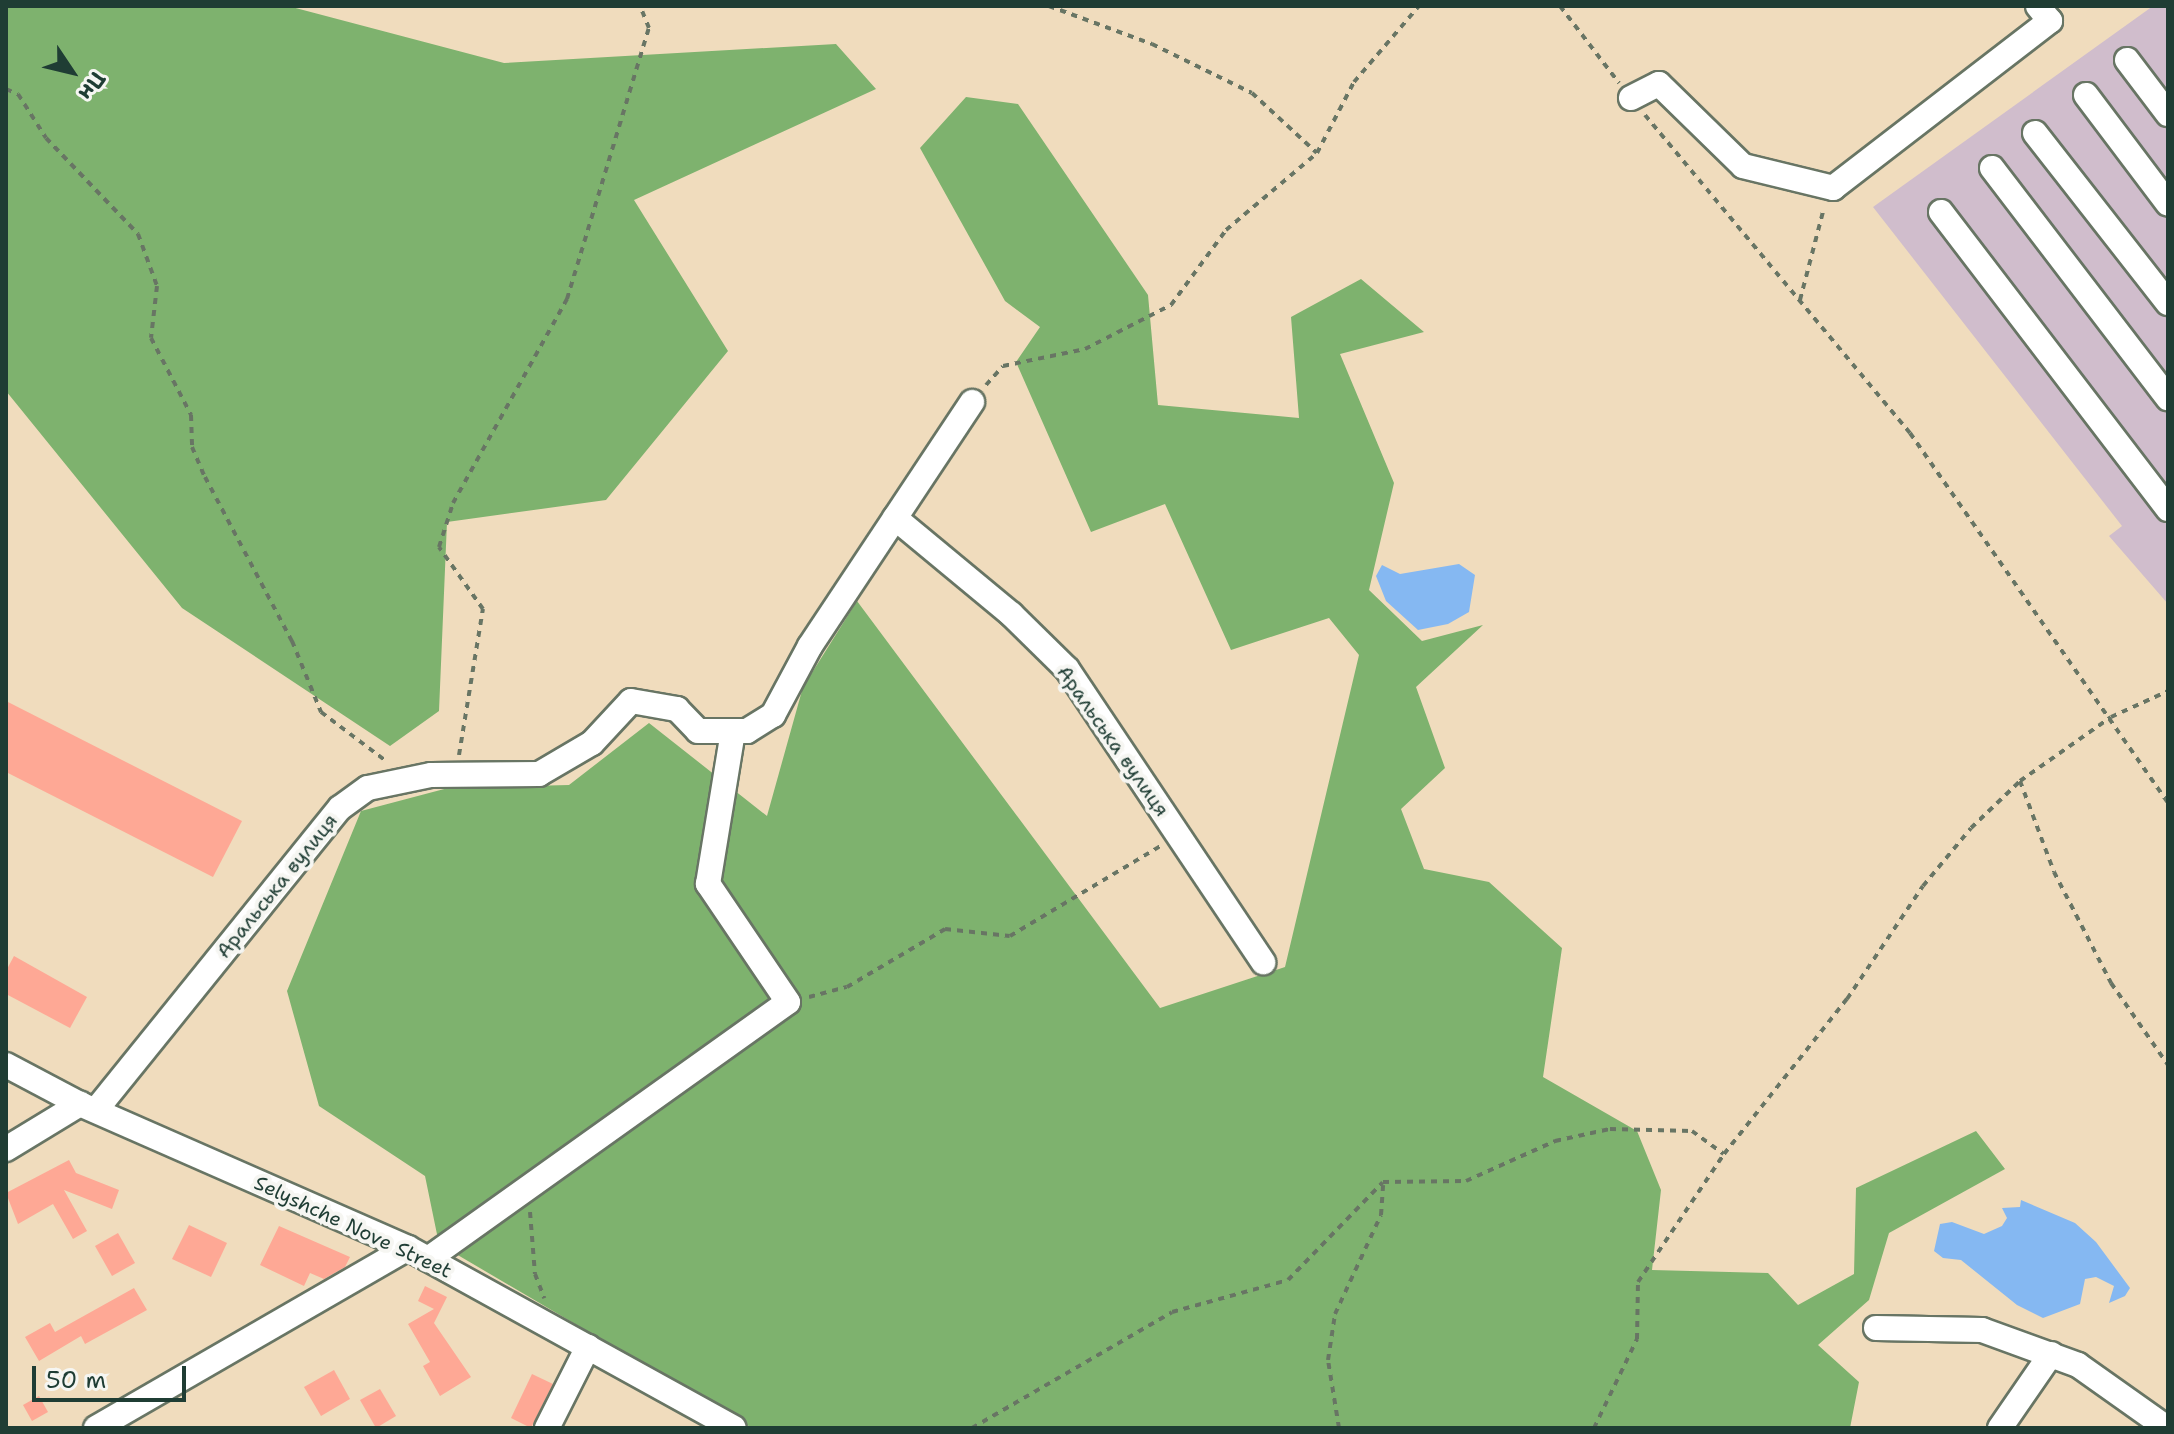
<!DOCTYPE html>
<meta charset="utf-8">
<style>
body{margin:0}
#map{position:relative;width:2174px;height:1434px;overflow:hidden;background:#f0dcbd;font-family:"Shantell Sans",sans-serif}
div>[style]{position:absolute}
.industrial>*{inset:0;background:#d0bdcc}
.forest>*{inset:0;background:#7eb26e}
.water>*{inset:0;background:#85b8f2}
.building>*{inset:0;background:#fea895}
.path>*{height:4px;margin-top:-2px;transform-origin:0;background:repeating-linear-gradient(90deg,#687564 0 6px,transparent 0 12px)}
.roads{filter:drop-shadow(2px 0 #687564) drop-shadow(-2px 0 #687564) drop-shadow(0 2px #687564) drop-shadow(0 -2px #687564)}
.minor>*{height:24px;margin:-12px;padding:0 12px;transform-origin:12px;border-radius:12px;background:#fff}
span{translate:-50% -50%;white-space:nowrap;text-align:center;line-height:1.15;-webkit-text-stroke:8px #f6f6f2;paint-order:stroke}
.street-label{font-size:20px;color:#1f3d34}
.frame{position:absolute;inset:0;border:8px solid #1f3d34;pointer-events:none}
.north{position:absolute;left:32px;top:32px;width:80px;height:80px;-webkit-text-stroke:6px #f6f6f2;paint-order:stroke;rotate:125deg;font-size:22px;font-weight:700;line-height:32px;text-align:center;color:#1f3d34}
.north::after{content:'';display:block;margin:auto;width:28px;height:36px;background:#1f3d34;clip-path:polygon(50% 0,100% 100%,50% 72%,0 100%)}
.scale{position:absolute;left:32px;top:1366px;width:154px;height:36px;box-sizing:border-box;border:4px solid #1f3d34;border-top:0;padding-left:10px;font-size:24px;line-height:28px;white-space:nowrap;color:#1f3d34;-webkit-text-stroke:6px #f6f6f2;paint-order:stroke}
</style>
<div id="map">
<div class="industrial">
<i style="clip-path:polygon(2153px 6px,2168px 6px,2168px 604px,2109px 536px,2122px 526px,1873px 207px)"></i>
</div>
<div class="forest">
<i style="clip-path:polygon(6px 6px,288px 6px,504px 63px,836px 44px,876px 89px,634px 200px,728px 351px,606px 500px,447px 522px,439px 711px,390px 746px,182px 608px,6px 391px)"></i>
<i style="clip-path:polygon(966px 97px,1018px 104px,1148px 295px,1158px 405px,1299px 418px,1291px 317px,1361px 279px,1424px 332px,1340px 354px,1394px 483px,1369px 590px,1422px 641px,1483px 625px,1416px 687px,1445px 768px,1401px 809px,1424px 869px,1489px 882px,1562px 948px,1543px 1077px,1637px 1131px,1661px 1190px,1652px 1270px,1768px 1273px,1798px 1305px,1854px 1274px,1856px 1188px,1976px 1131px,2005px 1169px,1889px 1233px,1869px 1300px,1818px 1345px,1859px 1382px,1850px 1428px,752px 1428px,439px 1244px,425px 1176px,319px 1106px,287px 991px,361px 811px,448px 788px,569px 785px,649px 723px,767px 816px,803px 687px,857px 601px,1160px 1008px,1285px 967px,1359px 655px,1329px 618px,1231px 650px,1165px 504px,1091px 532px,1016px 362px,1040px 327px,1005px 301px,920px 148px)"></i>
</div>
<div class="water">
<i style="clip-path:polygon(1459px 564px,1475px 575px,1469px 612px,1448px 624px,1418px 630px,1386px 601px,1376px 576px,1382px 565px,1400px 574px)"></i>
<i style="clip-path:polygon(2021px 1200px,2075px 1223px,2096px 1242px,2130px 1288px,2125px 1296px,2109px 1303px,2114px 1286px,2096px 1277px,2085px 1279px,2080px 1304px,2043px 1318px,2017px 1305px,1961px 1260px,1943px 1258px,1934px 1251px,1940px 1224px,1952px 1222px,1984px 1234px,2002px 1226px,2007px 1218px,2002px 1208px,2020px 1207px)"></i>
</div>
<div class="building">
<i style="clip-path:polygon(6px 701px,242px 821px,213px 877px,6px 772px)"></i>
<i style="clip-path:polygon(14px 956px,87px 997px,70px 1028px,6px 994px,6px 971px)"></i>
<i style="clip-path:polygon(69px 1160px,76px 1173px,119px 1190px,112px 1209px,64px 1190px,87px 1231px,73px 1239px,53px 1204px,18px 1224px,6px 1193px)"></i>
<i style="clip-path:polygon(189px 1225px,227px 1243px,211px 1277px,172px 1259px)"></i>
<i style="clip-path:polygon(279px 1226px,350px 1257px,345px 1267px,324px 1279px,310px 1273px,304px 1286px,260px 1265px)"></i>
<i style="clip-path:polygon(118px 1233px,135px 1263px,112px 1276px,95px 1246px)"></i>
<i style="clip-path:polygon(425px 1286px,447px 1297px,434px 1323px,471px 1377px,440px 1396px,423px 1366px,430px 1362px,408px 1324px,434px 1309px,418px 1301px)"></i>
<i style="clip-path:polygon(134px 1288px,147px 1310px,85px 1344px,81px 1336px,39px 1361px,25px 1337px,50px 1323px,55px 1332px)"></i>
<i style="clip-path:polygon(334px 1370px,350px 1399px,321px 1416px,304px 1387px)"></i>
<i style="clip-path:polygon(532px 1374px,553px 1384px,531px 1428px,511px 1418px)"></i>
<i style="clip-path:polygon(380px 1389px,396px 1416px,376px 1428px,360px 1400px)"></i>
<i style="clip-path:polygon(39px 1396px,48px 1412px,32px 1421px,23px 1405px)"></i>
</div>
<div class="path">
<i style="left:1049px;top:6px;width:110px;rotate:20.3deg"></i>
<i style="left:1152px;top:44px;width:111px;rotate:26.1deg"></i>
<i style="left:1252px;top:93px;width:88px;rotate:42.7deg"></i>
<i style="left:1560px;top:6px;width:97px;rotate:52.5deg"></i>
<i style="left:6px;top:89px;width:13px;rotate:23deg"></i>
<i style="left:18px;top:94px;width:52px;rotate:57.5deg"></i>
<i style="left:46px;top:138px;width:133px;rotate:46.2deg"></i>
<i style="left:138px;top:234px;width:55px;rotate:69.9deg"></i>
<i style="left:157px;top:286px;width:52px;rotate:96.6deg"></i>
<i style="left:151px;top:338px;width:87px;rotate:62.5deg"></i>
<i style="left:191px;top:415px;width:32px;rotate:88deg"></i>
<i style="left:192px;top:447px;width:33px;rotate:67deg"></i>
<i style="left:205px;top:477px;width:186px;rotate:62.1deg"></i>
<i style="left:292px;top:641px;width:77px;rotate:67.8deg"></i>
<i style="left:321px;top:712px;width:81px;rotate:37deg"></i>
<i style="left:1645px;top:115px;width:414px;rotate:50.2deg"></i>
<i style="left:1910px;top:433px;width:451px;rotate:55.1deg"></i>
<i style="left:1800px;top:300px;width:95px;rotate:-75.4deg"></i>
<i style="left:986px;top:385px;width:25px;rotate:-48deg"></i>
<i style="left:1003px;top:366px;width:84px;rotate:-11.7deg"></i>
<i style="left:1085px;top:349px;width:97px;rotate:-27.1deg"></i>
<i style="left:1171px;top:305px;width:93px;rotate:-53.7deg"></i>
<i style="left:1226px;top:230px;width:119px;rotate:-40.2deg"></i>
<i style="left:1317px;top:153px;width:80px;rotate:-62.5deg"></i>
<i style="left:1354px;top:82px;width:100px;rotate:-49.5deg"></i>
<i style="left:459px;top:755px;width:148px;rotate:-80.7deg"></i>
<i style="left:483px;top:609px;width:76px;rotate:-125.4deg"></i>
<i style="left:439px;top:547px;width:46px;rotate:-72.3deg"></i>
<i style="left:453px;top:503px;width:234px;rotate:-60.8deg"></i>
<i style="left:567px;top:299px;width:283px;rotate:-73.2deg"></i>
<i style="left:649px;top:28px;width:24px;rotate:-112deg"></i>
<i style="left:2020px;top:781px;width:97px;rotate:69.5deg"></i>
<i style="left:2054px;top:872px;width:125px;rotate:62.8deg"></i>
<i style="left:2111px;top:983px;width:100px;rotate:55.2deg"></i>
<i style="left:809px;top:997px;width:39px;rotate:-15deg"></i>
<i style="left:847px;top:987px;width:114px;rotate:-30.6deg"></i>
<i style="left:945px;top:929px;width:65px;rotate:6.1deg"></i>
<i style="left:1010px;top:936px;width:177px;rotate:-30.9deg"></i>
<i style="left:530px;top:1212px;width:62px;rotate:85.4deg"></i>
<i style="left:535px;top:1274px;width:26px;rotate:69deg"></i>
<i style="left:972px;top:1428px;width:231px;rotate:-30.1deg"></i>
<i style="left:1172px;top:1312px;width:120px;rotate:-15.4deg"></i>
<i style="left:1288px;top:1280px;width:136px;rotate:-45.9deg"></i>
<i style="left:1383px;top:1182px;width:83px;rotate:-0.7deg"></i>
<i style="left:1466px;top:1181px;width:98px;rotate:-24.2deg"></i>
<i style="left:1555px;top:1141px;width:56px;rotate:-12.3deg"></i>
<i style="left:1610px;top:1129px;width:82px;rotate:1.4deg"></i>
<i style="left:1692px;top:1131px;width:39px;rotate:36deg"></i>
<i style="left:1724px;top:1154px;width:198px;rotate:-51.6deg"></i>
<i style="left:1847px;top:999px;width:136px;rotate:-56.1deg"></i>
<i style="left:1923px;top:886px;width:75px;rotate:-50.4deg"></i>
<i style="left:1971px;top:828px;width:68px;rotate:-43.8deg"></i>
<i style="left:2020px;top:781px;width:111px;rotate:-35.1deg"></i>
<i style="left:2111px;top:717px;width:63px;rotate:-24.5deg"></i>
<i style="left:1339px;top:1428px;width:69px;rotate:-99.2deg"></i>
<i style="left:1328px;top:1360px;width:47px;rotate:-81.3deg"></i>
<i style="left:1335px;top:1314px;width:109px;rotate:-65.1deg"></i>
<i style="left:1381px;top:1215px;width:30px;rotate:-86deg"></i>
<i style="left:1594px;top:1428px;width:99px;rotate:-64.2deg"></i>
<i style="left:1637px;top:1339px;width:57px;rotate:-89deg"></i>
<i style="left:1638px;top:1282px;width:154px;rotate:-56.1deg"></i>
</div>
<div class="roads">
<div class="minor">
<i style="left:2127px;top:60px;width:68px;rotate:52.8deg"></i>
<i style="left:2086px;top:95px;width:136px;rotate:53deg"></i>
<i style="left:1631px;top:98px;width:31px;rotate:-27deg"></i>
<i style="left:1659px;top:84px;width:117px;rotate:44.3deg"></i>
<i style="left:1743px;top:166px;width:93px;rotate:13.7deg"></i>
<i style="left:1833px;top:188px;width:274px;rotate:-37.6deg"></i>
<i style="left:2050px;top:21px;width:19px;rotate:-129deg"></i>
<i style="left:2035px;top:133px;width:216px;rotate:52deg"></i>
<i style="left:1992px;top:168px;width:290px;rotate:52.6deg"></i>
<i style="left:1941px;top:212px;width:374px;rotate:52.6deg"></i>
<i style="left:895px;top:518px;width:151px;rotate:39.6deg"></i>
<i style="left:1011px;top:614px;width:78px;rotate:44.5deg"></i>
<i style="left:1067px;top:669px;width:353px;rotate:56.2deg"></i>
<i style="left:6px;top:1065px;width:84px;rotate:27.8deg"></i>
<i style="left:80px;top:1104px;width:358px;rotate:23.7deg"></i>
<i style="left:408px;top:1248px;width:372px;rotate:28.9deg"></i>
<i style="left:96px;top:1110px;width:388px;rotate:-51.1deg"></i>
<i style="left:340px;top:808px;width:34px;rotate:-36deg"></i>
<i style="left:368px;top:788px;width:64px;rotate:-11.7deg"></i>
<i style="left:431px;top:775px;width:108px;rotate:-0.5deg"></i>
<i style="left:539px;top:774px;width:61px;rotate:-30.3deg"></i>
<i style="left:592px;top:743px;width:57px;rotate:-47.1deg"></i>
<i style="left:631px;top:701px;width:47px;rotate:9.9deg"></i>
<i style="left:677px;top:709px;width:30px;rotate:46deg"></i>
<i style="left:698px;top:731px;width:49px"></i>
<i style="left:747px;top:731px;width:31px;rotate:-32deg"></i>
<i style="left:773px;top:715px;width:78px;rotate:-61.8deg"></i>
<i style="left:810px;top:646px;width:293px;rotate:-56.4deg"></i>
<i style="left:6px;top:1149px;width:87px;rotate:-31.3deg"></i>
<i style="left:428px;top:1259px;width:442px;rotate:-35.5deg"></i>
<i style="left:788px;top:1002px;width:143px;rotate:-124.1deg"></i>
<i style="left:708px;top:884px;width:154px;rotate:-80.7deg"></i>
<i style="left:1876px;top:1328px;width:106px;rotate:1.1deg"></i>
<i style="left:1982px;top:1330px;width:102px;rotate:20deg"></i>
<i style="left:2078px;top:1365px;width:109px;rotate:35.3deg"></i>
<i style="left:96px;top:1428px;width:360px;rotate:-30deg"></i>
<i style="left:547px;top:1428px;width:91px;rotate:-63.2deg"></i>
<i style="left:2000px;top:1428px;width:90px;rotate:-55.4deg"></i>
</div>
</div>
<div class="street-label">
<span style="left:1113px;top:741px;rotate:55deg">Аральська вулиця</span>
<span style="left:277px;top:886px;rotate:-51deg">Аральська вулиця</span>
<span style="left:353px;top:1227px;rotate:25deg">Selyshche Nove Street</span>
</div>
<div class="frame"></div>
<div class="north">Пн</div>
<div class="scale">50 m</div>
</div>
